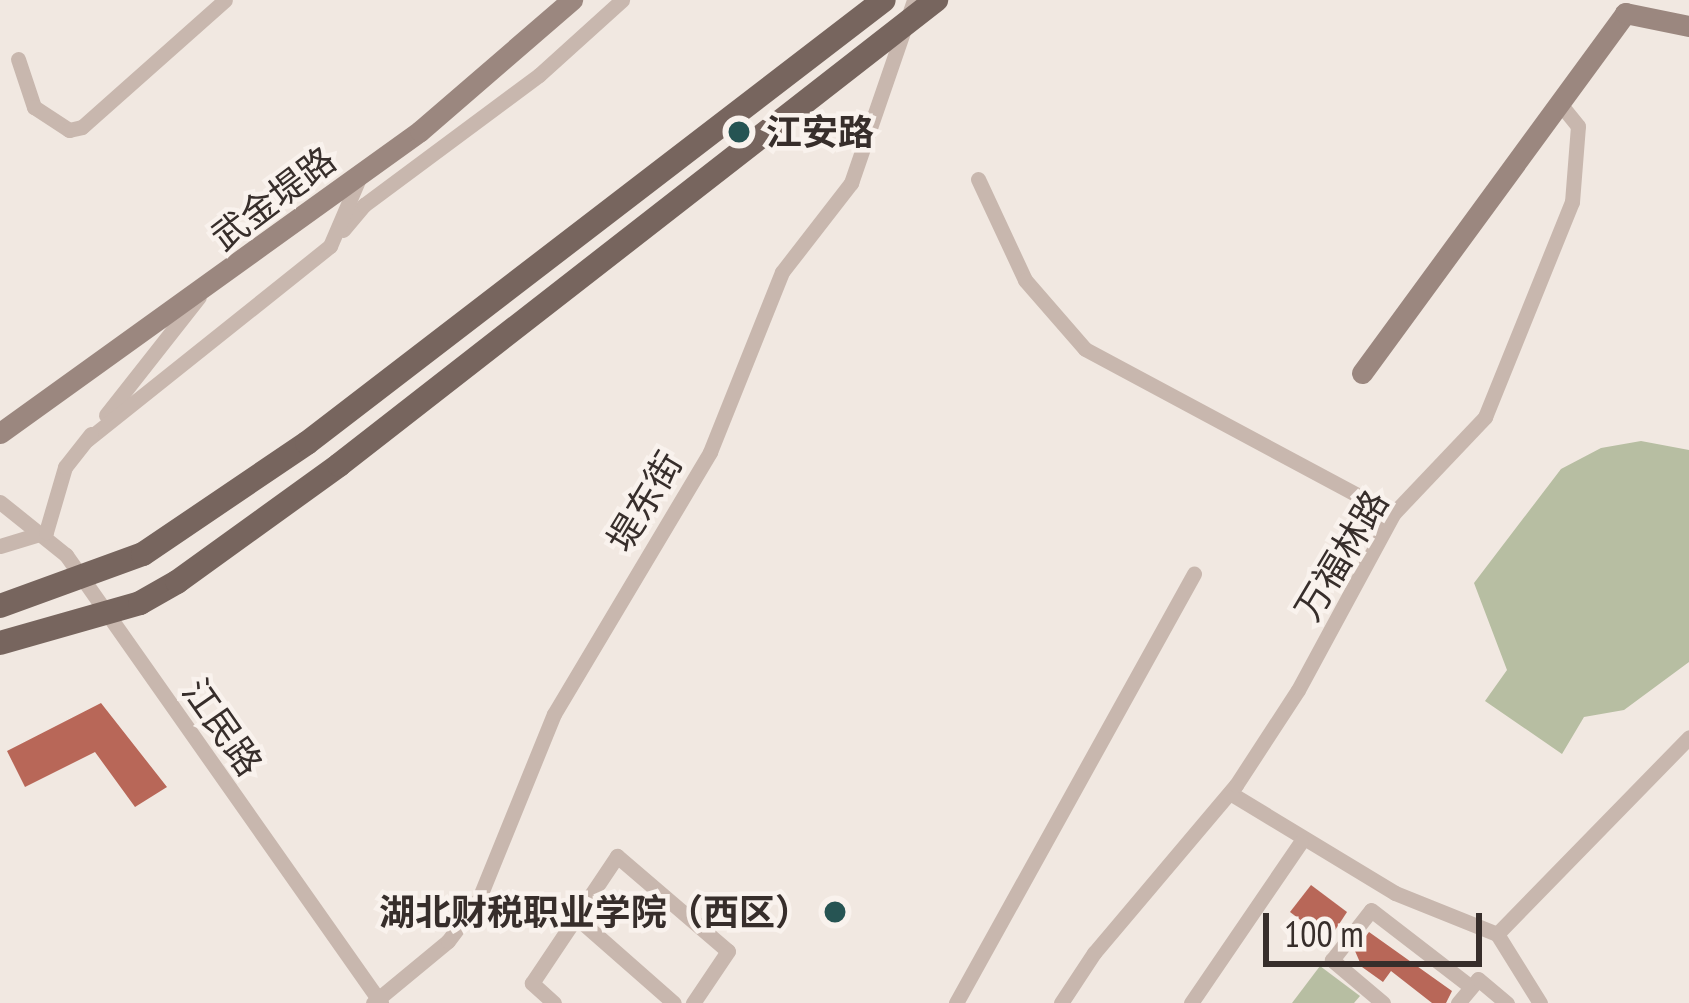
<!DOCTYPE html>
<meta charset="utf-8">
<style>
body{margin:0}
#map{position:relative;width:1689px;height:1003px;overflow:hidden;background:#f1e8e1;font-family:"PT Sans Narrow","Noto Sans SC",sans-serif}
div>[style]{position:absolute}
.green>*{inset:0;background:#b7bea2}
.building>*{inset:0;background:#b86758}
.street>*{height:15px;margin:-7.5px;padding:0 7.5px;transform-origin:7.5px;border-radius:7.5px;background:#c8b7ae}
.secondary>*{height:21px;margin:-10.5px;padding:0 10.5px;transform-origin:10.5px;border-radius:10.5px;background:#9b877f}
.primary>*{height:24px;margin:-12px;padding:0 12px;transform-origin:12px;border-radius:12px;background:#77655e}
.dots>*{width:33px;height:33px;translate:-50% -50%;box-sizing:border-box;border:6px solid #f9f2ed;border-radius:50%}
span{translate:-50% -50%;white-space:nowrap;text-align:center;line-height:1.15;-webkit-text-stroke:9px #f9f2ed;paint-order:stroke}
.poi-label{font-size:36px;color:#372e2b;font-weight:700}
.left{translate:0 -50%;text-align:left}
.right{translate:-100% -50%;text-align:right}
.street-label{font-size:36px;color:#372e2b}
.scale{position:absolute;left:1263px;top:913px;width:219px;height:54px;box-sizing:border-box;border:6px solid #372e2b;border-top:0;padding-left:15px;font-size:36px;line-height:42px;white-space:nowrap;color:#372e2b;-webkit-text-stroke:9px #f9f2ed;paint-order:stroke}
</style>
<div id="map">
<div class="green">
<i style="clip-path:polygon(1641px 441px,1689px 450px,1689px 662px,1624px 710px,1584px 717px,1562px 754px,1485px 701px,1507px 670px,1474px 583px,1561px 469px,1601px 448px)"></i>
<i style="clip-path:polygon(1320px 966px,1360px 996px,1354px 1003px,1292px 1003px)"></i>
</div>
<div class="building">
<i style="clip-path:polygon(101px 703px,167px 787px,135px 807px,95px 752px,25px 787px,7px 751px)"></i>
<i style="clip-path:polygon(1311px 885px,1347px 912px,1328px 941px,1290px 912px)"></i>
<i style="clip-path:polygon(1369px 932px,1452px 991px,1446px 1003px,1432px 1003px,1391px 971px,1383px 982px,1362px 967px,1355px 951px)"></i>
</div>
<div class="street">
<i style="left:18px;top:59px;width:51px;rotate:71.6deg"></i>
<i style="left:34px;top:107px;width:42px;rotate:33.3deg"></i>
<i style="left:69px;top:130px;width:13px;rotate:-13deg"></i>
<i style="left:82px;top:127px;width:191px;rotate:-41.6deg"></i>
<i style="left:978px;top:179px;width:111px;rotate:65deg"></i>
<i style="left:1025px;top:280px;width:91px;rotate:49deg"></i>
<i style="left:1085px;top:349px;width:349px;rotate:28.2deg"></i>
<i style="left:343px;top:230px;width:33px;rotate:-50deg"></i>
<i style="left:364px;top:205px;width:218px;rotate:-36.6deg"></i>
<i style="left:539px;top:75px;width:112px;rotate:-42.1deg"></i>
<i style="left:106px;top:415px;width:150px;rotate:-51.8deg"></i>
<i style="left:87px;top:440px;width:311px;rotate:-38.6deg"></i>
<i style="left:330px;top:246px;width:76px;rotate:-66.8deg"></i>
<i style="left:0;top:502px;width:85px;rotate:38.8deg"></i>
<i style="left:66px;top:555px;width:548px;rotate:54.89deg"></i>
<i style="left:0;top:546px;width:48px;rotate:-16.9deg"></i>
<i style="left:46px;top:532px;width:68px;rotate:-73.7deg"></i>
<i style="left:65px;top:467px;width:42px;rotate:-51.8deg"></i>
<i style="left:1230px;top:793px;width:193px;rotate:31.2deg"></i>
<i style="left:1395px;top:893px;width:110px;rotate:21.9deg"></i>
<i style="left:576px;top:917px;width:130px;rotate:41.3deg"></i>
<i style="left:373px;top:1003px;width:97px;rotate:-39.6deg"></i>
<i style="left:448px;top:941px;width:50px;rotate:-53.1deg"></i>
<i style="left:478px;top:901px;width:202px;rotate:-67.9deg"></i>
<i style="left:554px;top:714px;width:305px;rotate:-59.2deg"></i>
<i style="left:710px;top:452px;width:194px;rotate:-68.2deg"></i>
<i style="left:782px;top:272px;width:113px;rotate:-52.2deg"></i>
<i style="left:851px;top:183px;width:194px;rotate:-71deg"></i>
<i style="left:554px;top:1003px;width:30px;rotate:-138deg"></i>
<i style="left:532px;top:983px;width:153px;rotate:-56.2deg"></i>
<i style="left:617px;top:856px;width:146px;rotate:40.6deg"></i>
<i style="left:728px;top:951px;width:63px;rotate:123.9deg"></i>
<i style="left:956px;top:1003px;width:491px;rotate:-61deg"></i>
<i style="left:1061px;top:1003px;width:60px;rotate:-56.6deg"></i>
<i style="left:1094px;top:953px;width:220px;rotate:-49.8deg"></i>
<i style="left:1236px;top:785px;width:113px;rotate:-56.9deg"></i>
<i style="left:1298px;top:690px;width:200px;rotate:-61.6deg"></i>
<i style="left:1393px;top:514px;width:134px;rotate:-46.5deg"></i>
<i style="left:1485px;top:417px;width:232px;rotate:-68deg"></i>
<i style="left:1572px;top:202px;width:76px;rotate:-85.5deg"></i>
<i style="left:1578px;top:126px;width:28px;rotate:-129deg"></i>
<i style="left:1191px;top:1003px;width:195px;rotate:-55.7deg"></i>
<i style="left:1383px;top:1003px;width:67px;rotate:-139.9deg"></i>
<i style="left:1332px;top:960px;width:63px;rotate:-52deg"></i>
<i style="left:1371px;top:910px;width:126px;rotate:37.6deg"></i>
<i style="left:1458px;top:1003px;width:31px;rotate:-50deg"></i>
<i style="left:1478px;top:979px;width:38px;rotate:40deg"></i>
<i style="left:1540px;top:1003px;width:81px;rotate:-121.9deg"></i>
<i style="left:1497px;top:934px;width:275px;rotate:-45.7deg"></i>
</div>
<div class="secondary">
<i style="left:1362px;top:373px;width:446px;rotate:-53.8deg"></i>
<i style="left:1625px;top:13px;width:65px;rotate:11.5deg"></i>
<i style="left:0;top:433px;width:517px;rotate:-35.72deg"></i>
<i style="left:420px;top:131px;width:201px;rotate:-40.8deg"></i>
</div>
<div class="primary">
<i style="left:0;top:606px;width:152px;rotate:-20deg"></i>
<i style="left:143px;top:554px;width:198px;rotate:-34.1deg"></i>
<i style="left:307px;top:443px;width:727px;rotate:-37.52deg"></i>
<i style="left:0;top:643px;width:146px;rotate:-15.9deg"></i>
<i style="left:140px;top:603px;width:43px;rotate:-29.6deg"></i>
<i style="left:177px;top:582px;width:200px;rotate:-35.8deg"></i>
<i style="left:339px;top:465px;width:757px;rotate:-37.91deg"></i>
</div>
<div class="dots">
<i style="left:739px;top:132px;background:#265453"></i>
<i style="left:835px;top:912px;background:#265453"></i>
</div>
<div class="poi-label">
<span class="left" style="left:766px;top:132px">江安路</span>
<span class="right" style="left:811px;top:912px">湖北财税职业学院（西区）</span>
</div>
<div class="street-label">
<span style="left:273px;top:198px;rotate:-37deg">武金堤路</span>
<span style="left:644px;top:501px;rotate:-59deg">堤东街</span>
<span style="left:1341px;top:555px;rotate:-59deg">万福林路</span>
<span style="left:223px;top:727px;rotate:55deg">江民路</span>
</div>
<div class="scale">100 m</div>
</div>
